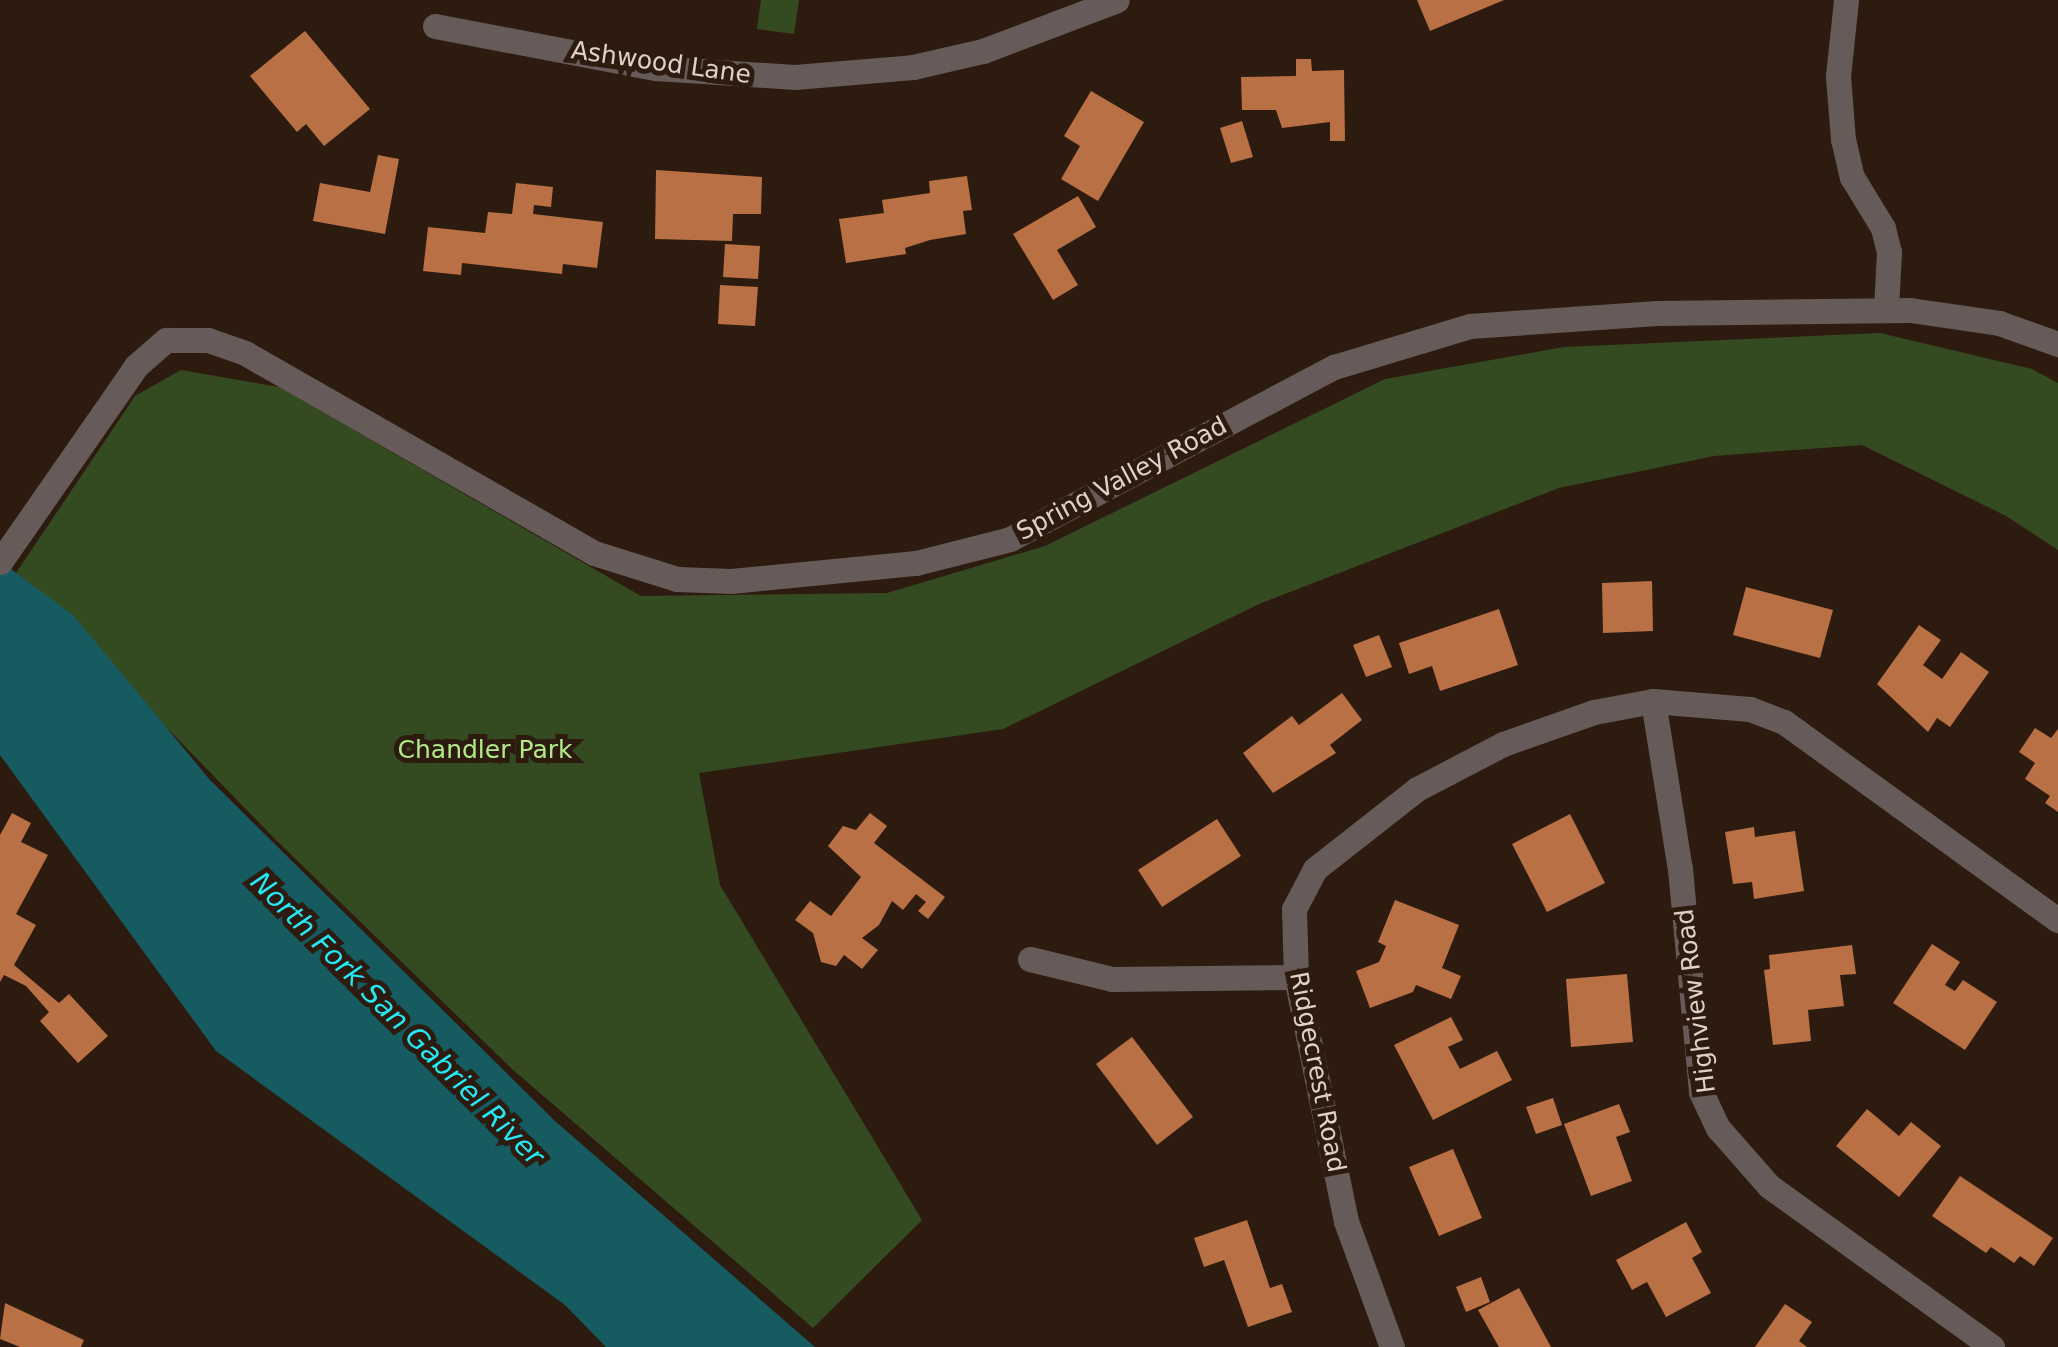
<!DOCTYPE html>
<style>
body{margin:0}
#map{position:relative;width:2058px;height:1347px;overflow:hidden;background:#2d1b10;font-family:"DejaVu Sans",sans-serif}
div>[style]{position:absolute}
.green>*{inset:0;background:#344b21}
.water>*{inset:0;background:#155b60}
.building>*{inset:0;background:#b97044}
.minor>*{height:25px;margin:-12.5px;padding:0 12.5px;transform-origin:12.5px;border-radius:12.5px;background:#665b58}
span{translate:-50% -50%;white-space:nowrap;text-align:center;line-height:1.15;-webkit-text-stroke:10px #2d1b10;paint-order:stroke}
.street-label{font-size:25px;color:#ded1ca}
.park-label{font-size:25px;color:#b2ea88}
.water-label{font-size:28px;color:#25e8f5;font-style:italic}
</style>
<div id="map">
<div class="green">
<i style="clip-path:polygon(761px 0,799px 0,794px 34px,757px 29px)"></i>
<i style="clip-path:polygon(1880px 333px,2032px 369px,2058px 383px,2058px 550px,2006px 516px,1862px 445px,1714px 456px,1559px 488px,1259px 604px,1003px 729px,699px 773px,720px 885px,922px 1220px,813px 1328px,512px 1069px,276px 840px,16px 573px,135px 396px,181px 370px,279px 387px,641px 596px,887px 593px,1045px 546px,1385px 379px,1564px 347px)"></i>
</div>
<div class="water">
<i style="clip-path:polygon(0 561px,73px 615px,210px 780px,555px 1121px,815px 1347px,606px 1347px,565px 1305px,216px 1051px,0 755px)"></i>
</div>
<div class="building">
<i style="clip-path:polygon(1417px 0,1504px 0,1430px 31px)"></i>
<i style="clip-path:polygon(305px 31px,370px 109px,324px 146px,306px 124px,297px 132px,250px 76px)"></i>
<i style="clip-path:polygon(1296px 59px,1311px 59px,1312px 71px,1344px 70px,1345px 141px,1330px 141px,1330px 122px,1282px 128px,1276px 110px,1242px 110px,1241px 77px,1296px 76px)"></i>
<i style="clip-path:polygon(1091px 91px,1144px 122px,1098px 201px,1061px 179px,1080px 146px,1064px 136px)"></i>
<i style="clip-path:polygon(1242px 121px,1253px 157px,1231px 163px,1220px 128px)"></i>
<i style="clip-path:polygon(378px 155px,399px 159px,385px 234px,313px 221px,320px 183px,370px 192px)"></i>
<i style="clip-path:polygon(656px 170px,762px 177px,761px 214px,733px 214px,732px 241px,655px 239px)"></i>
<i style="clip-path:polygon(967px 176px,972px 210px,963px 211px,966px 234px,930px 240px,905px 248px,906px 254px,846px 263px,839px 219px,884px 213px,882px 200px,930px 193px,929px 181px)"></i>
<i style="clip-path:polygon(516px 183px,553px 187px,551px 207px,534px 205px,533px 214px,603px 222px,597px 268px,563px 264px,562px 274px,462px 263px,461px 275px,423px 271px,428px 227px,485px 233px,488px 212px,512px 214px)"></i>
<i style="clip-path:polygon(1078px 196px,1096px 227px,1057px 250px,1078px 285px,1053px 300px,1013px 234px)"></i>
<i style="clip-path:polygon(725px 244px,760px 246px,758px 279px,723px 277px)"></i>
<i style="clip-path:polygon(720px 285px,758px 287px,755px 326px,718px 324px)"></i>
<i style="clip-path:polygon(1652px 581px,1653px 631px,1603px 633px,1602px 583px)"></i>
<i style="clip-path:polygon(1746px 587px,1833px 610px,1820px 658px,1733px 635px)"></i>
<i style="clip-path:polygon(1499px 609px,1518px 665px,1440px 691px,1432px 666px,1409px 674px,1399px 643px)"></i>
<i style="clip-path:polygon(1919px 625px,1941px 640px,1923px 665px,1942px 679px,1961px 652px,1989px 672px,1950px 727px,1937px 718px,1928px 732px,1877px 684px)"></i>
<i style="clip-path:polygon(1379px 635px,1392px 667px,1366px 677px,1353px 645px)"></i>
<i style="clip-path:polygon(1342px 693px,1362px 720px,1330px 745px,1336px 753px,1273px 793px,1243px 753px,1292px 716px,1299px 725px)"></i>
<i style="clip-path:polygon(2035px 728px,2051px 738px,2058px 729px,2058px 812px,2045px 803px,2050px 796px,2025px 779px,2035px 763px,2019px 752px)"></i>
<i style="clip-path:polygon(12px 813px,31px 823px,21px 842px,48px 855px,16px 914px,36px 925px,14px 965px,59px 1003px,69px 994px,108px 1036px,78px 1063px,40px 1021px,49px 1012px,26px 986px,4px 975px,0 982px,0 835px)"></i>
<i style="clip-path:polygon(870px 813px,887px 826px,874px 843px,945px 897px,928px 919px,918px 911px,926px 902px,916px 894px,903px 910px,892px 901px,879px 925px,862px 938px,878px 950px,862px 969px,844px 955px,836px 966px,821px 962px,813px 933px,795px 920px,810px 901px,831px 916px,861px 877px,828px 846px,843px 826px,856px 830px)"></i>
<i style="clip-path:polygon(1570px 814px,1605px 883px,1547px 912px,1512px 844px)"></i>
<i style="clip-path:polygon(1217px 819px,1241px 856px,1162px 907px,1138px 870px)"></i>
<i style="clip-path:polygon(1754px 827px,1755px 837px,1795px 831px,1804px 891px,1754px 899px,1752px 882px,1733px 884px,1725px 832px)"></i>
<i style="clip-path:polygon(1395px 900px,1459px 925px,1442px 968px,1461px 976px,1451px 999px,1416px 985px,1413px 992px,1370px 1008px,1356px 971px,1379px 962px,1386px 946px,1378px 942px)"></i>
<i style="clip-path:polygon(1932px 944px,1960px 962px,1945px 985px,1955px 991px,1963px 980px,1997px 1002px,1965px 1050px,1893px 1003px)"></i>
<i style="clip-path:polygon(1852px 945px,1856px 974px,1840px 975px,1844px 1006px,1808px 1010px,1811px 1041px,1773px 1045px,1764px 970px,1770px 969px,1769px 955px)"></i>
<i style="clip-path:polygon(1627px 974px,1633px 1042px,1571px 1047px,1566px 979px)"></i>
<i style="clip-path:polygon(1451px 1017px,1463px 1040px,1448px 1047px,1460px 1069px,1497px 1051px,1512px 1080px,1433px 1120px,1394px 1045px)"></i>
<i style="clip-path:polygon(1132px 1037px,1193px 1117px,1157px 1145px,1096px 1064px)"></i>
<i style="clip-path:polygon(1553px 1098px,1562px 1125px,1536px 1134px,1526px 1107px)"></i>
<i style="clip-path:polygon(1619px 1104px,1630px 1132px,1616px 1137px,1632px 1181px,1591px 1196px,1564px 1124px)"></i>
<i style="clip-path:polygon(1867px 1109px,1899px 1136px,1911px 1122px,1941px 1146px,1899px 1197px,1836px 1146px)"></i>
<i style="clip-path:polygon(1453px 1149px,1482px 1218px,1439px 1236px,1409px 1167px)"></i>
<i style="clip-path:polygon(1960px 1176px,2053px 1238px,2034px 1266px,2020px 1256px,2014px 1263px,1991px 1247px,1986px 1253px,1932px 1216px)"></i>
<i style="clip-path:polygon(1247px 1220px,1270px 1288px,1282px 1284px,1292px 1312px,1248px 1327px,1224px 1260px,1204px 1267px,1194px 1238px)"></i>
<i style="clip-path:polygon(1686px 1222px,1702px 1252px,1692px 1258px,1711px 1293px,1666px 1317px,1647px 1282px,1632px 1290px,1616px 1260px)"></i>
<i style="clip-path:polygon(1481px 1277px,1490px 1302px,1466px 1312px,1456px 1287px)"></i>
<i style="clip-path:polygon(1519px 1288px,1551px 1347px,1499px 1347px,1478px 1310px)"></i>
<i style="clip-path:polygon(5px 1303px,84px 1340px,81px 1347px,20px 1347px,0 1339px)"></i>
<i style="clip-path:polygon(1785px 1304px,1812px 1322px,1799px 1341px,1807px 1347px,1755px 1347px)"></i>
</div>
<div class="minor">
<i style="left:1846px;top:0;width:76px;rotate:96deg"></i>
<i style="left:1838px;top:76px;width:63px;rotate:85.5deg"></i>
<i style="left:1843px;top:139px;width:39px;rotate:77deg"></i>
<i style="left:1852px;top:177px;width:60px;rotate:58.7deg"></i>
<i style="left:1883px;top:228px;width:25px;rotate:76deg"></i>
<i style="left:1889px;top:252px;width:57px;rotate:93deg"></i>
<i style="left:435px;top:26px;width:225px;rotate:10.8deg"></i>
<i style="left:656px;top:68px;width:139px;rotate:3.7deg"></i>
<i style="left:795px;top:77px;width:118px;rotate:-4.8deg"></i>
<i style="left:913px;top:67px;width:72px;rotate:-12.9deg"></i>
<i style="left:983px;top:51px;width:143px;rotate:-20.8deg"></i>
<i style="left:0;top:562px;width:239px;rotate:-55.2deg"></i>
<i style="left:136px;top:366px;width:40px;rotate:-41deg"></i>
<i style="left:166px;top:340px;width:42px"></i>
<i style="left:208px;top:340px;width:39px;rotate:19deg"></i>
<i style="left:245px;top:353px;width:402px;rotate:29.8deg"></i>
<i style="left:594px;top:553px;width:87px;rotate:17.4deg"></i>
<i style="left:677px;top:579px;width:54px;rotate:2.1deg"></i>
<i style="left:731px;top:581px;width:186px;rotate:-5.6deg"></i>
<i style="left:916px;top:563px;width:97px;rotate:-14.3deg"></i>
<i style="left:1010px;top:539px;width:367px;rotate:-28deg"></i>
<i style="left:1334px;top:367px;width:142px;rotate:-16.8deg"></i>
<i style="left:1470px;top:326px;width:187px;rotate:-4deg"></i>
<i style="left:1657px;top:313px;width:253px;rotate:-0.7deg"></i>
<i style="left:1910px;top:310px;width:90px;rotate:8.3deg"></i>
<i style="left:1999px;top:323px;width:63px;rotate:19.6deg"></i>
<i style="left:1653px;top:701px;width:170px;rotate:80.9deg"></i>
<i style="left:1680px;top:869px;width:224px;rotate:84.6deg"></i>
<i style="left:1701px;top:1092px;width:40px;rotate:65deg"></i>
<i style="left:1718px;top:1128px;width:77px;rotate:48.7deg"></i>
<i style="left:1769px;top:1186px;width:275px;rotate:35.8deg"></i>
<i style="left:1030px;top:959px;width:84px;rotate:13.7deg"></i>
<i style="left:1112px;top:979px;width:184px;rotate:-0.6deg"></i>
<i style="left:1392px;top:1347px;width:134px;rotate:-110.1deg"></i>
<i style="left:1346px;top:1221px;width:249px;rotate:-101.6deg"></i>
<i style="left:1296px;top:977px;width:68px;rotate:-91.7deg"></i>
<i style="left:1294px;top:909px;width:45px;rotate:-62.3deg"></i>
<i style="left:1315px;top:869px;width:130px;rotate:-38.1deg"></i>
<i style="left:1417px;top:789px;width:97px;rotate:-27.6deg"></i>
<i style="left:1503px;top:744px;width:96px;rotate:-19.4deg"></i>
<i style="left:1594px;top:712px;width:60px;rotate:-10.6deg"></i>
<i style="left:1653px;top:701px;width:97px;rotate:4.7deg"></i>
<i style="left:1750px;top:709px;width:36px;rotate:21deg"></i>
<i style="left:1784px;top:722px;width:338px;rotate:35.9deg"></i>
</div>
<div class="street-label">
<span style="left:661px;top:63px;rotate:8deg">Ashwood Lane</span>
<span style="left:1122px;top:479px;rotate:-28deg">Spring Valley Road</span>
<span style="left:1696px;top:1001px;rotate:-97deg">Highview Road</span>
<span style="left:1317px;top:1072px;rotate:79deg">Ridgecrest Road</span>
</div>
<div class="park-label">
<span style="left:485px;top:750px">Chandler Park</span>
</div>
<div class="water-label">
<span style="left:397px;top:1019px;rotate:45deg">North Fork San Gabriel River</span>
</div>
</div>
